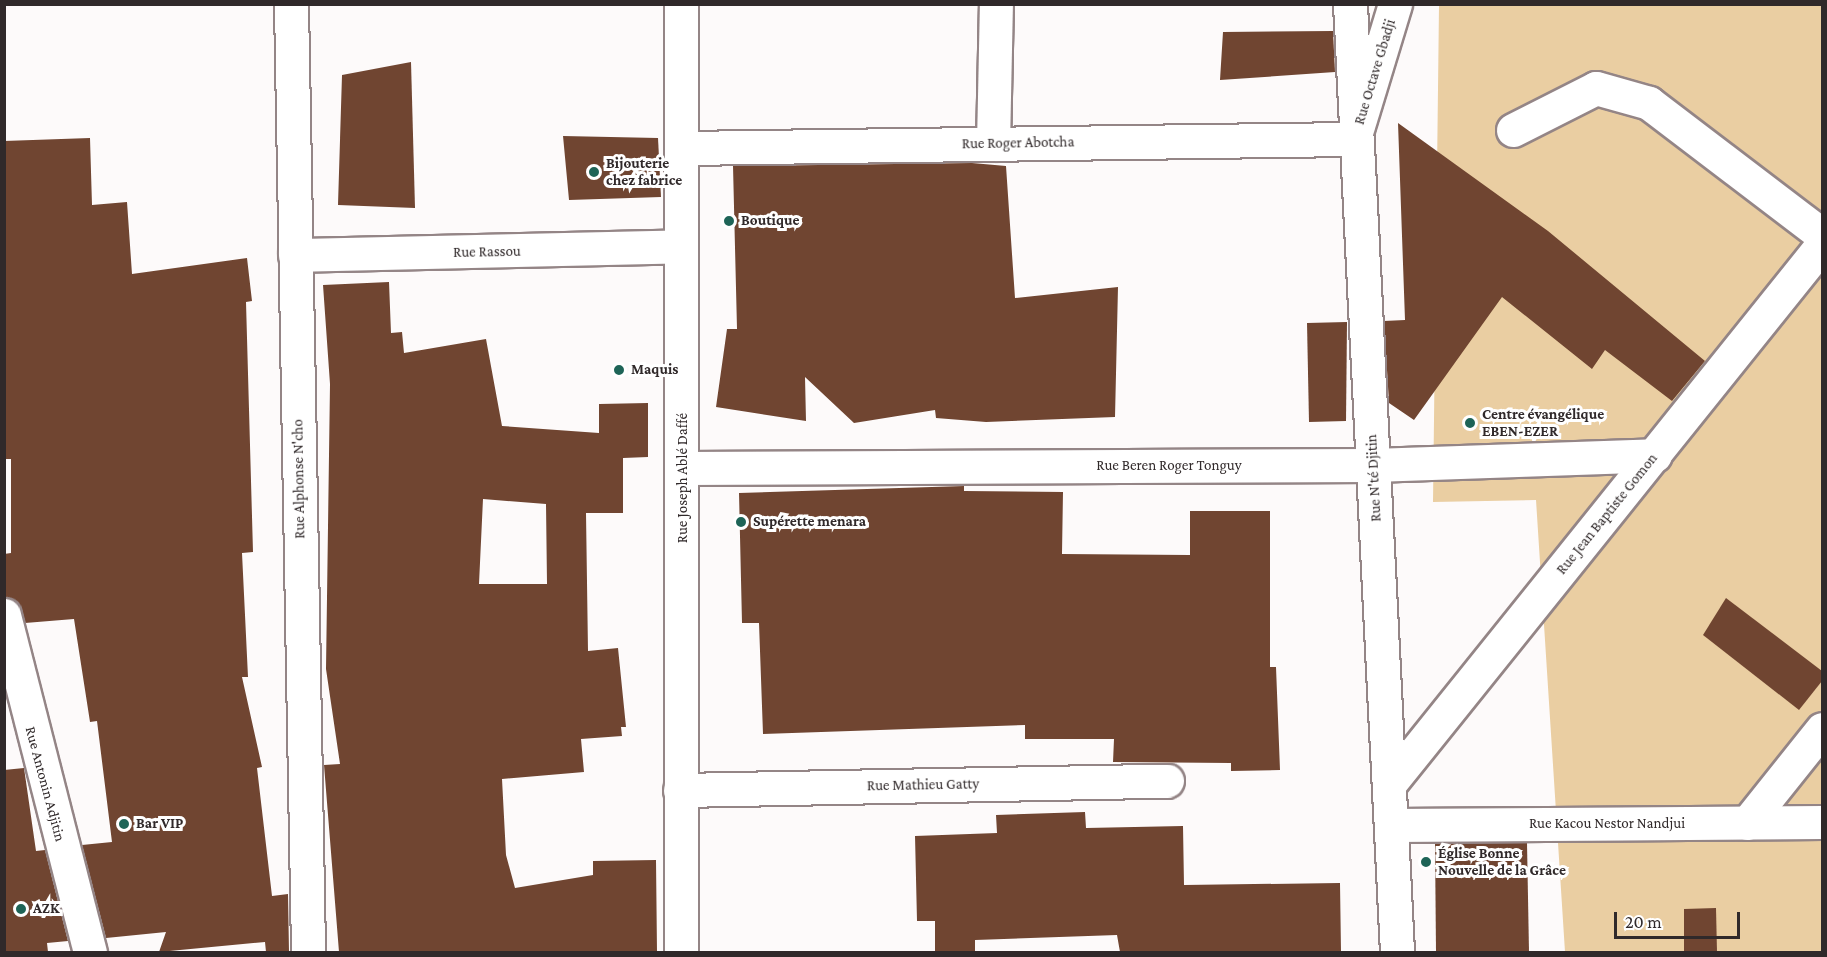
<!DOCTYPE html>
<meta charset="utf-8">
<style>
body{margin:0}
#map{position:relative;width:1827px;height:957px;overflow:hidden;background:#fdfafa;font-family:"Crimson Pro",serif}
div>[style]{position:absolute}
.green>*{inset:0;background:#eacea2}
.building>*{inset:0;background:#704531}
.roads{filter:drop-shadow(2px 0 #948586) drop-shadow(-2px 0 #948586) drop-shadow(0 2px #948586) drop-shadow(0 -2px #948586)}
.minor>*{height:33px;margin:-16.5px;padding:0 16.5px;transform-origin:16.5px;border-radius:16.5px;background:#fff}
.dots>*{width:16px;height:16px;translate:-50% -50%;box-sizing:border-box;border:3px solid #fff;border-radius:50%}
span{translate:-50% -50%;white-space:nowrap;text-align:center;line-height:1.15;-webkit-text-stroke:6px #fff;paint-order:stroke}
.street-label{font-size:15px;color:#30292a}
.poi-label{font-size:15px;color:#30292a;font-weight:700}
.left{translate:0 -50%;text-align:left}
.frame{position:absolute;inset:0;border:6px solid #30292a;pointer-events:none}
.scale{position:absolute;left:1614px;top:912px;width:126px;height:27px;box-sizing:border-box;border:3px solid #30292a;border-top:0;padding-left:8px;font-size:18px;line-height:21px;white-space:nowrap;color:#30292a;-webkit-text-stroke:4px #fff;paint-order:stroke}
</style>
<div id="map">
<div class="green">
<i style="clip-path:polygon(1439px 5px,1822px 5px,1822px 952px,1565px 952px,1536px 500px,1433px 502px)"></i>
</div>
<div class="building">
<i style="clip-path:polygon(1333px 31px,1335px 72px,1220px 80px,1223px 32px)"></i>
<i style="clip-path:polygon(411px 62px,415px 208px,338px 205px,342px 75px)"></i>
<i style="clip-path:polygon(1398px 123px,1548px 231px,1705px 361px,1672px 401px,1605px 350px,1592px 369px,1502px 297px,1414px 420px,1389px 403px,1384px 321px,1405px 320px)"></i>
<i style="clip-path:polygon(563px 136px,658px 138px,661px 197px,569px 200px)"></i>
<i style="clip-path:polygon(90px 138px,92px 205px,127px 202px,132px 274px,247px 258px,252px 301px,246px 302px,253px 552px,242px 553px,248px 677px,242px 677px,262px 767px,257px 768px,272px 896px,288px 894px,289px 952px,266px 952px,265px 942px,159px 952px,166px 932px,106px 938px,82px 845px,112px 842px,97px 721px,90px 722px,74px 619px,25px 623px,18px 602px,4px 597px,4px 554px,11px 553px,11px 459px,4px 459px,4px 141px)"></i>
<i style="clip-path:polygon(972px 163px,1006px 166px,1015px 298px,1118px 287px,1115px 417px,986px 422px,936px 418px,935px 410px,854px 423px,805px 377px,806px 421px,716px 407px,727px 329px,737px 329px,733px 166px)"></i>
<i style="clip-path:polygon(evenodd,389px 282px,391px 333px,402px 332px,404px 353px,486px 339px,502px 426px,599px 433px,599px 404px,648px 403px,648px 457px,623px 458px,623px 513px,586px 513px,588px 651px,618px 648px,626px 727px,621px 727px,622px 736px,581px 739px,584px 772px,502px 779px,506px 855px,515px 888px,593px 875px,593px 861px,656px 860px,657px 952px,339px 952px,324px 765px,340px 764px,326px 669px,330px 384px,323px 285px,389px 282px,483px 499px,546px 504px,547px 584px,479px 584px,483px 499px)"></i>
<i style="clip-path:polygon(1347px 322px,1346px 421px,1309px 422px,1307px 323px)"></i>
<i style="clip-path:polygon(964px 486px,964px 491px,1063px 492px,1062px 554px,1190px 555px,1190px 511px,1270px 511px,1270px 667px,1276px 667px,1280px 770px,1231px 771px,1231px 763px,1113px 762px,1114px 739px,1025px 739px,1025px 725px,763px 734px,759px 623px,742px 623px,739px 493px)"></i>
<i style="clip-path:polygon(1726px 598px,1822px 671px,1822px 681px,1799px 710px,1703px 635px)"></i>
<i style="clip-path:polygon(24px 768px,36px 851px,45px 850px,68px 941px,47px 943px,48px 952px,4px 952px,4px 770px)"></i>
<i style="clip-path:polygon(1085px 812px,1086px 828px,1183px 826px,1184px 885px,1340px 883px,1341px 952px,1120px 952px,1117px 935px,975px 940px,975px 952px,935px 952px,935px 921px,917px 921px,915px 836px,997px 833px,996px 815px)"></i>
<i style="clip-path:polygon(1435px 843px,1527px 843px,1529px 952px,1436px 952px)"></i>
<i style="clip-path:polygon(1716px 908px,1717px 952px,1684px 952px,1684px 909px)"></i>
</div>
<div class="roads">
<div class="minor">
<i style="left:291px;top:4px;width:948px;rotate:88.97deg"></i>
<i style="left:681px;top:4px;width:948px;rotate:90deg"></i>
<i style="left:1350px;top:4px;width:949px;rotate:87.16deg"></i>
<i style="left:1513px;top:130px;width:93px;rotate:-26.8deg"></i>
<i style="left:1596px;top:88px;width:55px;rotate:15.8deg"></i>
<i style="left:1649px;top:103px;width:218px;rotate:37.3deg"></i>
<i style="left:993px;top:144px;width:140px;rotate:-88.8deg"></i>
<i style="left:682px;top:148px;width:672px;rotate:-0.77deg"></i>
<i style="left:1354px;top:139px;width:141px;rotate:-73.1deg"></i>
<i style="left:295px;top:255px;width:385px;rotate:-1.3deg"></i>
<i style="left:684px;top:468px;width:689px;rotate:-0.25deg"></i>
<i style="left:1373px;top:465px;width:282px;rotate:-2deg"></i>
<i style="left:4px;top:615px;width:348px;rotate:75.7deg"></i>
<i style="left:1391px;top:782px;width:689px;rotate:-51.25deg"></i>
<i style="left:680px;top:790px;width:487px;rotate:-1.1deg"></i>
<i style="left:1747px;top:823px;width:120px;rotate:-51.4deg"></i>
<i style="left:1392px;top:825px;width:430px;rotate:-0.4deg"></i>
</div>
</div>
<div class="dots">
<i style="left:594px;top:172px;background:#1e6457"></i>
<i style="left:729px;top:221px;background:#1e6457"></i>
<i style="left:619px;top:370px;background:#1e6457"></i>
<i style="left:1470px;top:423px;background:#1e6457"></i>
<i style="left:741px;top:522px;background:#1e6457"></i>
<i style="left:124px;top:824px;background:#1e6457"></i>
<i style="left:1426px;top:862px;background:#1e6457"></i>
<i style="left:21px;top:909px;background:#1e6457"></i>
</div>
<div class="street-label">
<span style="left:1375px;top:72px;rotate:-73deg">Rue Octave Gbadji</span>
<span style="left:1018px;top:143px;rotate:-1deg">Rue Roger Abotcha</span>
<span style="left:487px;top:252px;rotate:-1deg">Rue Rassou</span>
<span style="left:1169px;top:466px">Rue Beren Roger Tonguy</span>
<span style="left:683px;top:478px;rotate:-90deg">Rue Joseph Ablé Daffé</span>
<span style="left:1374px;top:478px;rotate:-93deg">Rue N'té Djitin</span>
<span style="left:299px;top:479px;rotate:-91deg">Rue Alphonse N'cho</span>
<span style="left:1607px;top:514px;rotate:-51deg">Rue Jean Baptiste Gomon</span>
<span style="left:45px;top:784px;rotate:75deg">Rue Antonin Adjitin</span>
<span style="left:923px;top:785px;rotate:-1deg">Rue Mathieu Gatty</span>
<span style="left:1607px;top:824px">Rue Kacou Nestor Nandjui</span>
</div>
<div class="poi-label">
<span class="left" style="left:606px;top:172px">Bijouterie<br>chez fabrice</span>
<span class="left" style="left:741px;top:221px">Boutique</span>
<span class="left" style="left:631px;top:370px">Maquis</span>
<span class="left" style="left:1482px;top:423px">Centre évangélique<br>EBEN-EZER</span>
<span class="left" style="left:753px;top:522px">Supérette menara</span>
<span class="left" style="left:136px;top:824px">Bar VIP</span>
<span class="left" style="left:1438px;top:862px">Église Bonne<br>Nouvelle de la Grâce</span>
<span class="left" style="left:33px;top:909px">AZK</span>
</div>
<div class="frame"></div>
<div class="scale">20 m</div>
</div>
